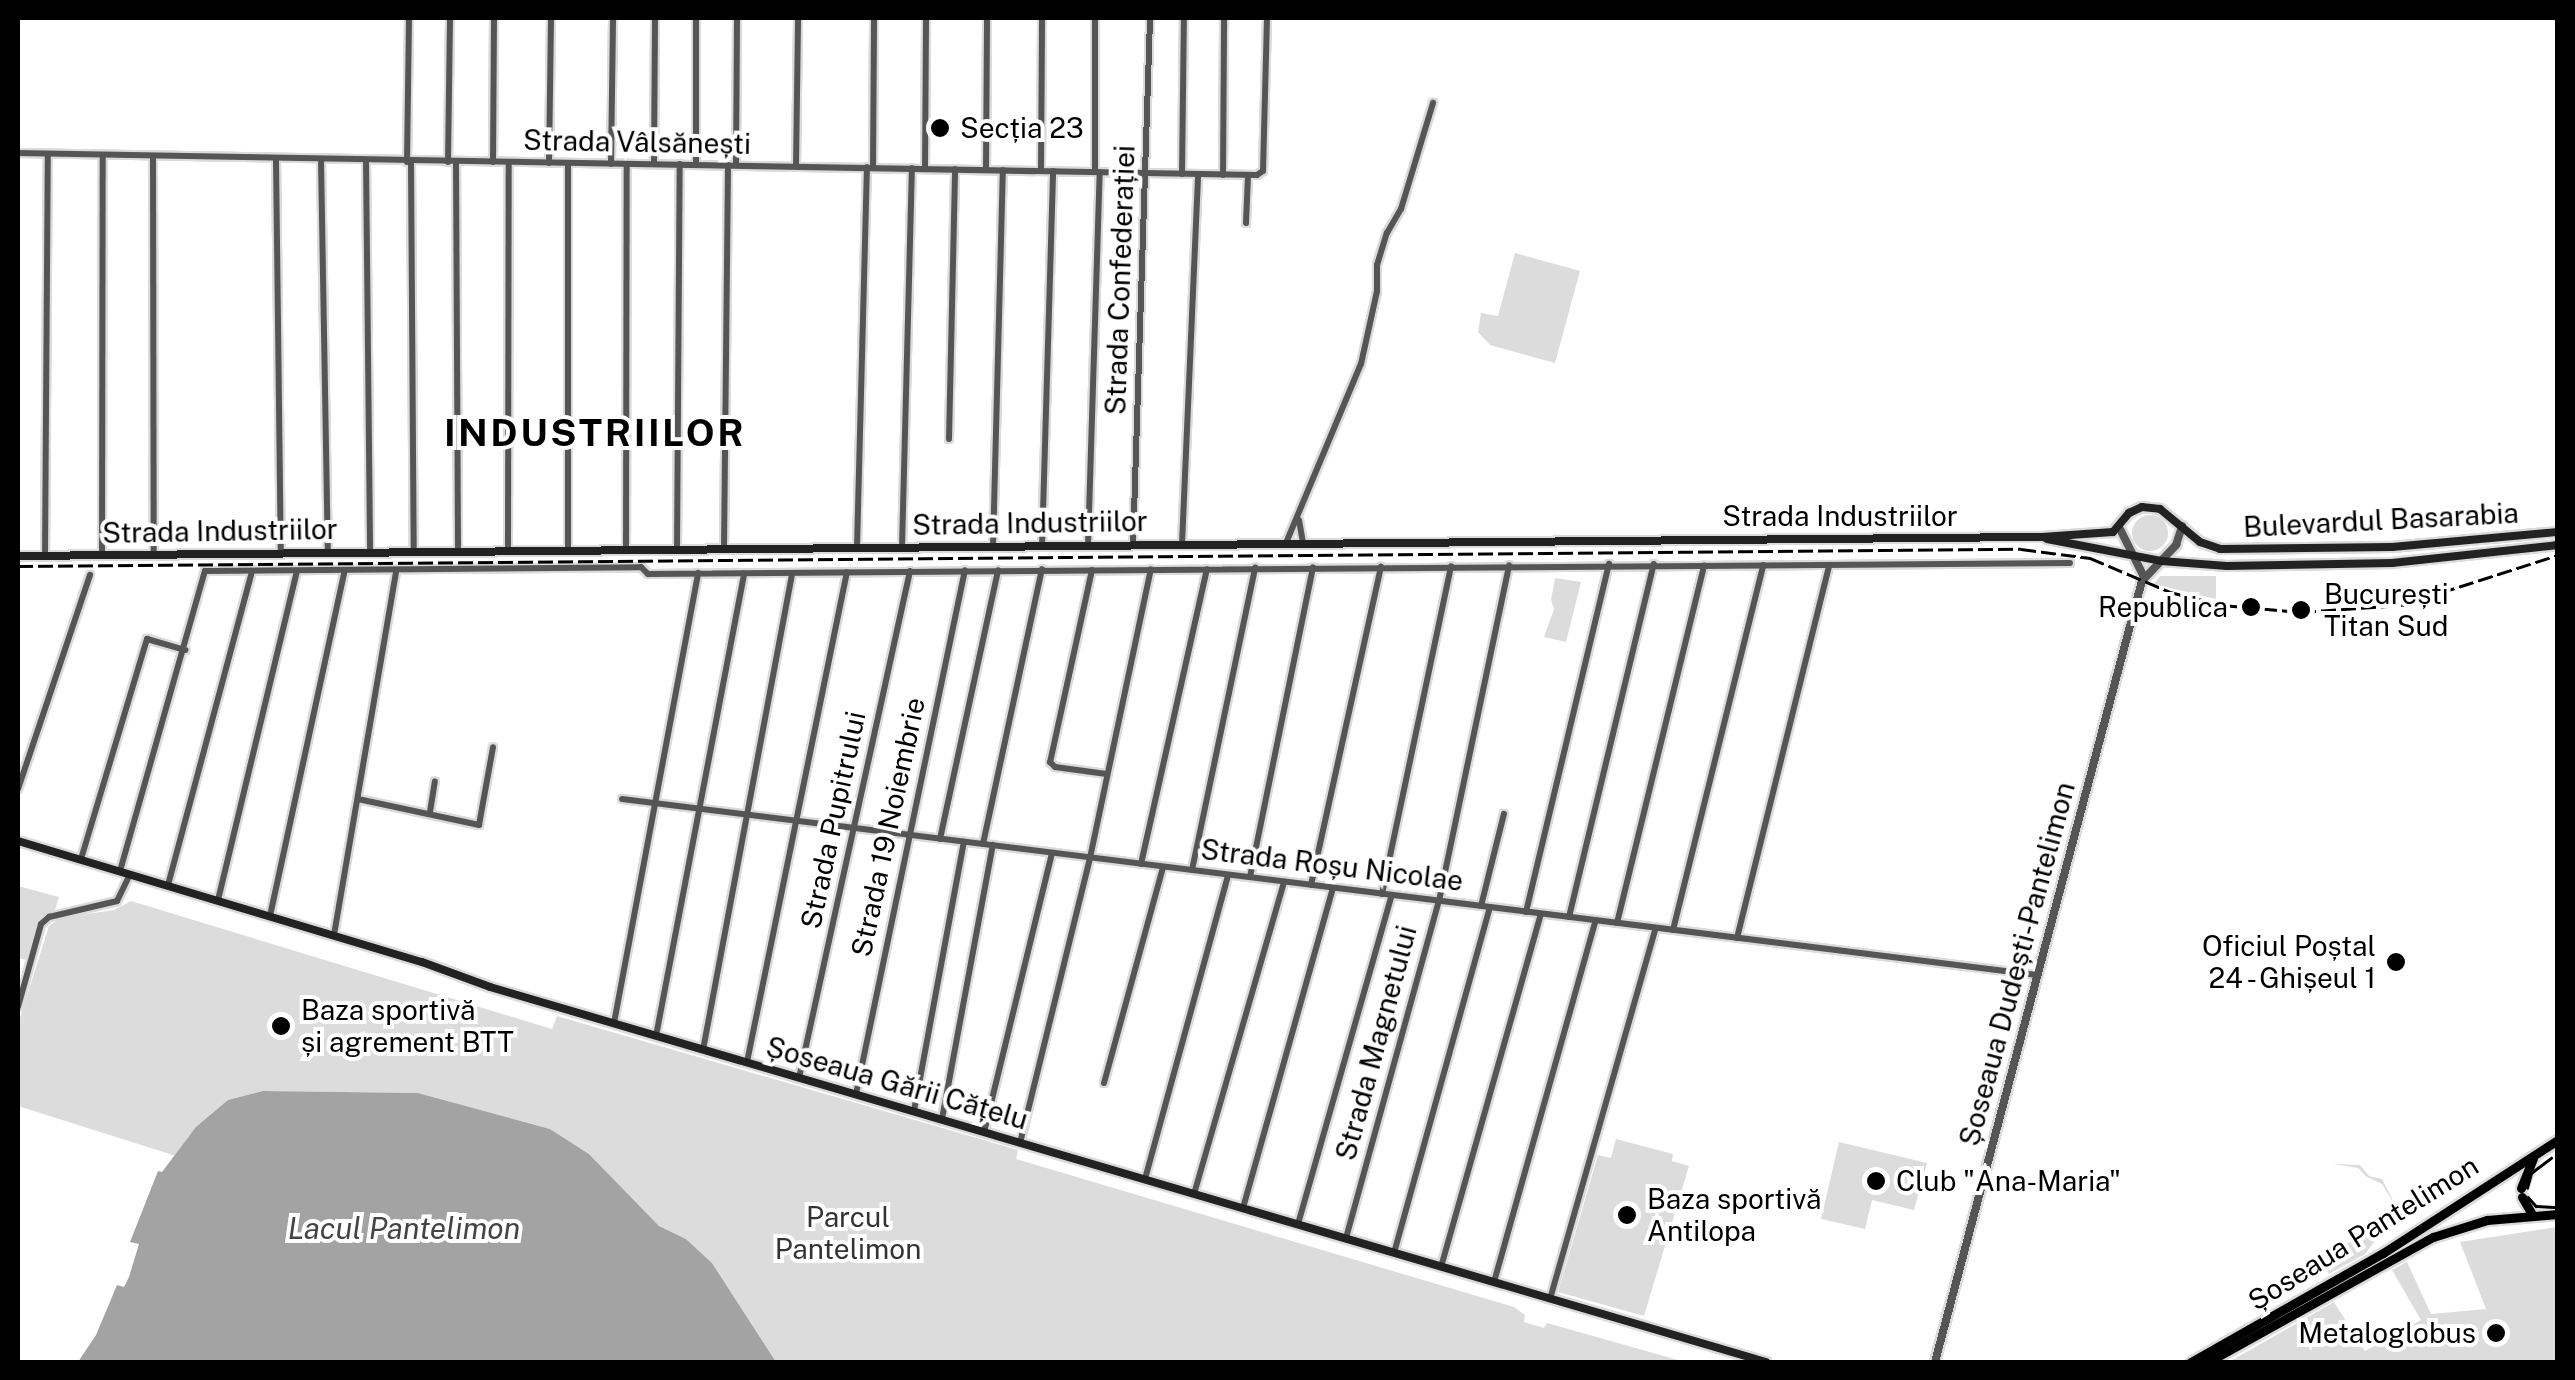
<!DOCTYPE html>
<meta charset="utf-8">
<style>
body{margin:0}
#map{position:relative;width:2575px;height:1380px;overflow:hidden;background:#fff;font-family:"Public Sans",sans-serif}
div>[style]{position:absolute}
.green>*{inset:0;background:#dcdcdc}
.round{border-radius:50%}
.water>*{inset:0;background:#a3a3a3}
.roads{filter:drop-shadow(2px 0 #dbdbdb) drop-shadow(-2px 0 #dbdbdb) drop-shadow(0 2px #dbdbdb) drop-shadow(0 -2px #dbdbdb)}
.minor>*{height:6px;margin:-3px;padding:0 3px;transform-origin:3px;border-radius:3px;background:#555}
.tertiary>*{height:8px;margin:-4px;padding:0 4px;transform-origin:4px;border-radius:4px;background:#555}
.secondary>*{height:8px;margin:-4px;padding:0 4px;transform-origin:4px;border-radius:4px;background:#222}
.primary>*{height:9px;margin:-4.5px;padding:0 4.5px;transform-origin:4.5px;border-radius:4.5px;background:#000}
.tram>*{height:2.5px;margin:-1.25px;padding:0 1.25px;transform-origin:1.25px;border-radius:1.25px;background:#000}
.rail>*{height:2.5px;margin-top:-1.25px;transform-origin:0;background:repeating-linear-gradient(90deg,#000 0 15px,transparent 0 20px)}
.dots>*{width:28px;height:28px;translate:-50% -50%;box-sizing:border-box;border:5px solid #fff;border-radius:50%}
span{translate:-50% -50%;white-space:nowrap;text-align:center;line-height:1.15;-webkit-text-stroke:8px #fff;paint-order:stroke}
.poi-label{font-size:28px;color:#000}
.left{translate:0 -50%;text-align:left}
.right{translate:-100% -50%;text-align:right}
.street-label{font-size:28px;color:#000}
.park-label{font-size:28px;color:#333}
.water-label{font-size:30px;color:#444;font-style:italic}
.district-label{font-size:38px;color:#000;font-weight:700;letter-spacing:2.5px}
.frame{position:absolute;inset:0;border:20px solid #000;pointer-events:none}
</style>
<div id="map">
<div class="green">
<i style="clip-path:polygon(1515px 253px,1580px 271px,1555px 363px,1490px 345px,1478px 332px,1481px 313px,1498px 316px)"></i>
<i class="round" style="left:2132px;top:515px;width:36px;height:36px"></i>
<i style="clip-path:polygon(2160px 576px,2216px 576px,2216px 599px,2154px 584px)"></i>
<i style="clip-path:polygon(1555px 578px,1581px 582px,1566px 642px,1544px 637px,1554px 609px,1551px 600px)"></i>
<i style="clip-path:polygon(18px 886px,59px 897px,55px 910px,41px 916px,27px 960px,18px 958px)"></i>
<i style="clip-path:polygon(131px 901px,552px 1029px,557px 1016px,1018px 1150px,1016px 1159px,1514px 1307px,1525px 1315px,1524px 1322px,1544px 1328px,1547px 1323px,1685px 1362px,776px 1362px,712px 1263px,686px 1239px,659px 1226px,589px 1154px,550px 1129px,418px 1093px,263px 1091px,228px 1100px,176px 1156px,18px 1106px,18px 1024px,49px 926px,60px 918px,114px 910px)"></i>
<i style="clip-path:polygon(1616px 1139px,1673px 1154px,1672px 1161px,1689px 1166px,1644px 1316px,1558px 1292px,1598px 1155px,1611px 1158px)"></i>
<i style="clip-path:polygon(1839px 1142px,1927px 1163px,1914px 1210px,1872px 1200px,1865px 1229px,1821px 1219px)"></i>
<i style="clip-path:polygon(2333px 1164px,2360px 1165px,2369px 1176px,2382px 1179px,2398px 1210px,2365px 1254px,2329px 1274px,2321px 1260px,2390px 1216px,2395px 1205px,2382px 1184px,2367px 1177px,2358px 1168px)"></i>
<i style="clip-path:polygon(2557px 1227px,2557px 1362px,2229px 1362px,2334px 1302px,2365px 1351px,2421px 1320px,2392px 1270px,2407px 1262px,2431px 1314px,2486px 1309px,2460px 1242px)"></i>
</div>
<div class="water">
<i style="clip-path:polygon(263px 1091px,418px 1093px,550px 1129px,589px 1154px,659px 1226px,686px 1239px,712px 1263px,776px 1362px,78px 1362px,96px 1335px,117px 1285px,124px 1287px,129px 1277px,139px 1244px,130px 1242px,158px 1171px,162px 1172px,196px 1127px,228px 1100px)"></i>
</div>
<div class="roads">
<div class="minor">
<i style="left:18px;top:153px;width:1239px;rotate:1.02deg"></i>
<i style="left:1257px;top:175px;width:7px;rotate:-34deg"></i>
<i style="left:1263px;top:171px;width:153px;rotate:-88.5deg"></i>
<i style="left:153px;top:157px;width:397px;rotate:89.9deg"></i>
<i style="left:276px;top:160px;width:393px;rotate:89.3deg"></i>
<i style="left:321px;top:160px;width:393px;rotate:89deg"></i>
<i style="left:366px;top:161px;width:391px;rotate:89.4deg"></i>
<i style="left:407px;top:162px;width:144px;rotate:-89.2deg"></i>
<i style="left:411px;top:162px;width:390px;rotate:89.6deg"></i>
<i style="left:448px;top:162px;width:144px;rotate:-89.2deg"></i>
<i style="left:493px;top:162px;width:144px;rotate:-89.6deg"></i>
<i style="left:456px;top:163px;width:388px;rotate:89.7deg"></i>
<i style="left:549px;top:163px;width:145px;rotate:-89.2deg"></i>
<i style="left:568px;top:163px;width:387px;rotate:90deg"></i>
<i style="left:611px;top:164px;width:146px;rotate:-89.2deg"></i>
<i style="left:654px;top:164px;width:146px;rotate:-89.6deg"></i>
<i style="left:696px;top:164px;width:146px;rotate:-90deg"></i>
<i style="left:736px;top:165px;width:147px;rotate:-89.6deg"></i>
<i style="left:796px;top:166px;width:148px;rotate:-89.2deg"></i>
<i style="left:873px;top:168px;width:150px;rotate:-89.6deg"></i>
<i style="left:925px;top:168px;width:150px;rotate:-89.6deg"></i>
<i style="left:986px;top:169px;width:151px;rotate:-89.6deg"></i>
<i style="left:1041px;top:171px;width:153px;rotate:-89.6deg"></i>
<i style="left:1095px;top:172px;width:154px;rotate:-90deg"></i>
<i style="left:1182px;top:174px;width:156px;rotate:-89.3deg"></i>
<i style="left:1223px;top:175px;width:157px;rotate:-89.6deg"></i>
<i style="left:1246px;top:223px;width:48px;rotate:-87.6deg"></i>
<i style="left:949px;top:439px;width:270px;rotate:-88.7deg"></i>
<i style="left:1299px;top:520px;width:23px;rotate:80deg"></i>
<i style="left:1286px;top:543px;width:194px;rotate:-67.3deg"></i>
<i style="left:1361px;top:364px;width:75px;rotate:-77.6deg"></i>
<i style="left:1377px;top:291px;width:26px;rotate:-90deg"></i>
<i style="left:1377px;top:265px;width:34px;rotate:-73deg"></i>
<i style="left:1387px;top:233px;width:28px;rotate:-60deg"></i>
<i style="left:1401px;top:209px;width:111px;rotate:-73.2deg"></i>
<i style="left:1182px;top:544px;width:369px;rotate:-87.5deg"></i>
<i style="left:1088px;top:545px;width:373px;rotate:-88.2deg"></i>
<i style="left:1133px;top:545px;width:527px;rotate:-88.15deg"></i>
<i style="left:993px;top:546px;width:376px;rotate:-88.5deg"></i>
<i style="left:1042px;top:546px;width:375px;rotate:-88.3deg"></i>
<i style="left:857px;top:547px;width:380px;rotate:-88.5deg"></i>
<i style="left:902px;top:547px;width:379px;rotate:-88.5deg"></i>
<i style="left:677px;top:549px;width:385px;rotate:-89.6deg"></i>
<i style="left:724px;top:549px;width:384px;rotate:-89.4deg"></i>
<i style="left:626px;top:550px;width:386px;rotate:-89.9deg"></i>
<i style="left:508px;top:551px;width:388px;rotate:-89.9deg"></i>
<i style="left:45px;top:555px;width:401px;rotate:-89.6deg"></i>
<i style="left:102px;top:555px;width:399px;rotate:-89.9deg"></i>
<i style="left:1092px;top:570px;width:197px;rotate:102.3deg"></i>
<i style="left:1050px;top:762px;width:7px;rotate:45deg"></i>
<i style="left:1055px;top:767px;width:52px;rotate:7.7deg"></i>
<i style="left:18px;top:789px;width:226px;rotate:-71.4deg"></i>
<i style="left:358px;top:799px;width:124px;rotate:12.1deg"></i>
<i style="left:479px;top:825px;width:79px;rotate:-79.8deg"></i>
<i style="left:622px;top:799px;width:1426px;rotate:7.09deg"></i>
<i style="left:430px;top:812px;width:31px;rotate:-81deg"></i>
<i style="left:940px;top:839px;width:275px;rotate:-77.8deg"></i>
<i style="left:983px;top:844px;width:281px;rotate:-77.9deg"></i>
<i style="left:81px;top:859px;width:230px;rotate:-73.3deg"></i>
<i style="left:147px;top:639px;width:40px;rotate:16deg"></i>
<i style="left:1141px;top:864px;width:302px;rotate:-77.4deg"></i>
<i style="left:1192px;top:870px;width:309px;rotate:-78.2deg"></i>
<i style="left:120px;top:871px;width:312px;rotate:-74.2deg"></i>
<i style="left:205px;top:571px;width:436px;rotate:-0.5deg"></i>
<i style="left:641px;top:567px;width:10px;rotate:45deg"></i>
<i style="left:648px;top:574px;width:1422px;rotate:-0.44deg"></i>
<i style="left:1250px;top:877px;width:316px;rotate:-78.5deg"></i>
<i style="left:168px;top:885px;width:324px;rotate:-75deg"></i>
<i style="left:1311px;top:885px;width:326px;rotate:-77.6deg"></i>
<i style="left:1382px;top:894px;width:335px;rotate:-78.1deg"></i>
<i style="left:218px;top:900px;width:337px;rotate:-76.5deg"></i>
<i style="left:1481px;top:906px;width:95px;rotate:-76deg"></i>
<i style="left:1526px;top:912px;width:358px;rotate:-76.6deg"></i>
<i style="left:270px;top:916px;width:351px;rotate:-77.8deg"></i>
<i style="left:1569px;top:917px;width:363px;rotate:-76.5deg"></i>
<i style="left:1617px;top:923px;width:368px;rotate:-76.3deg"></i>
<i style="left:1673px;top:930px;width:376px;rotate:-76.1deg"></i>
<i style="left:334px;top:935px;width:368px;rotate:-80.3deg"></i>
<i style="left:1737px;top:938px;width:384px;rotate:-76.1deg"></i>
<i style="left:18px;top:1007px;width:86px;rotate:-74.5deg"></i>
<i style="left:41px;top:924px;width:11px;rotate:-41deg"></i>
<i style="left:49px;top:917px;width:70px;rotate:-13.2deg"></i>
<i style="left:117px;top:901px;width:30px;rotate:-64deg"></i>
<i style="left:614px;top:1023px;width:458px;rotate:-79.4deg"></i>
<i style="left:656px;top:1036px;width:471px;rotate:-79.2deg"></i>
<i style="left:703px;top:1050px;width:485px;rotate:-79.4deg"></i>
<i style="left:747px;top:1062px;width:500px;rotate:-78.47deg"></i>
<i style="left:799px;top:1078px;width:519px;rotate:-77.65deg"></i>
<i style="left:1104px;top:1083px;width:224px;rotate:-74.7deg"></i>
<i style="left:856px;top:1094px;width:535px;rotate:-78.25deg"></i>
<i style="left:914px;top:1111px;width:274px;rotate:-79.5deg"></i>
<i style="left:942px;top:1119px;width:279px;rotate:-79.5deg"></i>
<i style="left:984px;top:1132px;width:287px;rotate:-76.3deg"></i>
<i style="left:1020px;top:1143px;width:293px;rotate:-76.2deg"></i>
<i style="left:1090px;top:858px;width:295px;rotate:-78.1deg"></i>
<i style="left:1145px;top:1179px;width:315px;rotate:-74.7deg"></i>
<i style="left:1194px;top:1194px;width:325px;rotate:-73.9deg"></i>
<i style="left:1243px;top:1208px;width:332px;rotate:-74.3deg"></i>
<i style="left:1298px;top:1224px;width:342px;rotate:-74.1deg"></i>
<i style="left:1346px;top:1238px;width:350px;rotate:-74.6deg"></i>
<i style="left:1439px;top:901px;width:343px;rotate:-78.2deg"></i>
<i style="left:1394px;top:1253px;width:359px;rotate:-74.5deg"></i>
<i style="left:1441px;top:1267px;width:367px;rotate:-74.2deg"></i>
<i style="left:1494px;top:1282px;width:376px;rotate:-74.3deg"></i>
<i style="left:1550px;top:1299px;width:386px;rotate:-74.1deg"></i>
</div>
<div class="tertiary">
<i style="left:2120px;top:529px;width:54px;rotate:63.4deg"></i>
<i style="left:1935px;top:1362px;width:808px;rotate:-75.16deg"></i>
<i style="left:2142px;top:581px;width:50px;rotate:-46.6deg"></i>
<i style="left:2176px;top:545px;width:20px;rotate:-72deg"></i>
</div>
<div class="secondary">
<i style="left:2047px;top:539px;width:116px;rotate:10.9deg"></i>
<i style="left:2161px;top:561px;width:66px;rotate:4.3deg"></i>
<i style="left:2227px;top:566px;width:165px;rotate:-1deg"></i>
<i style="left:2392px;top:563px;width:167px;rotate:-6.2deg"></i>
<i style="left:18px;top:556px;width:2024px;rotate:-0.54deg"></i>
<i style="left:2042px;top:537px;width:71px;rotate:-4deg"></i>
<i style="left:2113px;top:532px;width:25px;rotate:-50deg"></i>
<i style="left:2129px;top:513px;width:14px;rotate:-25deg"></i>
<i style="left:2142px;top:507px;width:18px;rotate:6deg"></i>
<i style="left:2160px;top:509px;width:52px;rotate:39.5deg"></i>
<i style="left:2200px;top:542px;width:21px;rotate:19deg"></i>
<i style="left:2220px;top:549px;width:172px;rotate:-0.7deg"></i>
<i style="left:2392px;top:547px;width:167px;rotate:-5.2deg"></i>
<i style="left:18px;top:841px;width:422px;rotate:16.7deg"></i>
<i style="left:422px;top:962px;width:72px;rotate:20.2deg"></i>
<i style="left:490px;top:987px;width:1330px;rotate:16.38deg"></i>
</div>
<div class="primary">
<i style="left:2521px;top:1188px;width:32px;rotate:-68deg"></i>
<i style="left:2522px;top:1197px;width:22px;rotate:60deg"></i>
<i style="left:2191px;top:1362px;width:221px;rotate:-29.6deg"></i>
<i style="left:2383px;top:1253px;width:208px;rotate:-32.9deg"></i>
<i style="left:2208px;top:1362px;width:257px;rotate:-29.1deg"></i>
<i style="left:2433px;top:1237px;width:57px;rotate:-17.5deg"></i>
<i style="left:2487px;top:1220px;width:71px;rotate:-4.8deg"></i>
</div>
</div>
<div class="tram">
<i style="left:2527px;top:1188px;width:16px;rotate:-75deg"></i>
<i style="left:2531px;top:1173px;width:25px;rotate:-37deg"></i>
<i style="left:2528px;top:1197px;width:12px;rotate:48deg"></i>
<i style="left:2536px;top:1206px;width:22px;rotate:3deg"></i>
</div>
<div class="rail">
<i style="left:18px;top:566px;width:2003px;rotate:-0.49deg"></i>
<i style="left:2021px;top:549px;width:70px;rotate:7.4deg"></i>
<i style="left:2090px;top:558px;width:87px;rotate:23deg"></i>
<i style="left:2170px;top:592px;width:54px;rotate:14deg"></i>
<i style="left:2222px;top:605px;width:79px;rotate:5.1deg"></i>
<i style="left:2301px;top:612px;width:101px;rotate:-4deg"></i>
<i style="left:2402px;top:605px;width:164px;rotate:-17.8deg"></i>
</div>
<div class="dots">
<i style="left:940px;top:128px;background:#000"></i>
<i style="left:2251px;top:607px;background:#000"></i>
<i style="left:2301px;top:610px;background:#000"></i>
<i style="left:2396px;top:962px;background:#000"></i>
<i style="left:281px;top:1026px;background:#000"></i>
<i style="left:1876px;top:1181px;background:#000"></i>
<i style="left:1627px;top:1215px;background:#000"></i>
<i style="left:2496px;top:1333px;background:#000"></i>
</div>
<div class="poi-label">
<span class="left" style="left:960px;top:128px">Secția 23</span>
<span class="left" style="left:2324px;top:610px">București<br>Titan Sud</span>
<span class="right" style="left:2228px;top:607px">Republica</span>
<span class="right" style="left:2376px;top:962px">Oficiul Poștal<br>24 - Ghișeul 1</span>
<span class="left" style="left:301px;top:1026px">Baza sportivă<br>și agrement BTT</span>
<span class="left" style="left:1896px;top:1181px">Club "Ana-Maria"</span>
<span class="left" style="left:1647px;top:1215px">Baza sportivă<br>Antilopa</span>
<span class="right" style="left:2476px;top:1333px">Metaloglobus</span>
</div>
<div class="street-label">
<span style="left:637px;top:142px;rotate:1deg">Strada Vâlsănești</span>
<span style="left:1120px;top:280px;rotate:-88deg">Strada Confederației</span>
<span style="left:1840px;top:516px">Strada Industriilor</span>
<span style="left:2381px;top:520px;rotate:-3deg">Bulevardul Basarabia</span>
<span style="left:1030px;top:523px;rotate:-1deg">Strada Industriilor</span>
<span style="left:220px;top:531px;rotate:-1deg">Strada Industriilor</span>
<span style="left:833px;top:820px;rotate:-78deg">Strada Pupitrului</span>
<span style="left:888px;top:827px;rotate:-78deg">Strada 19 Noiembrie</span>
<span style="left:1332px;top:865px;rotate:7deg">Strada Roșu Nicolae</span>
<span style="left:2017px;top:964px;rotate:-75deg">Șoseaua Dudești-Pantelimon</span>
<span style="left:1376px;top:1043px;rotate:-75deg">Strada Magnetului</span>
<span style="left:897px;top:1083px;rotate:16deg">Șoseaua Gării Cățelu</span>
<span style="left:2363px;top:1233px;rotate:-32deg">Șoseaua Pantelimon</span>
</div>
<div class="park-label">
<span style="left:848px;top:1233px">Parcul<br>Pantelimon</span>
</div>
<div class="water-label">
<span style="left:404px;top:1228px">Lacul Pantelimon</span>
</div>
<div class="district-label">
<span style="left:595px;top:433px">INDUSTRIILOR</span>
</div>
<div class="frame"></div>
</div>
